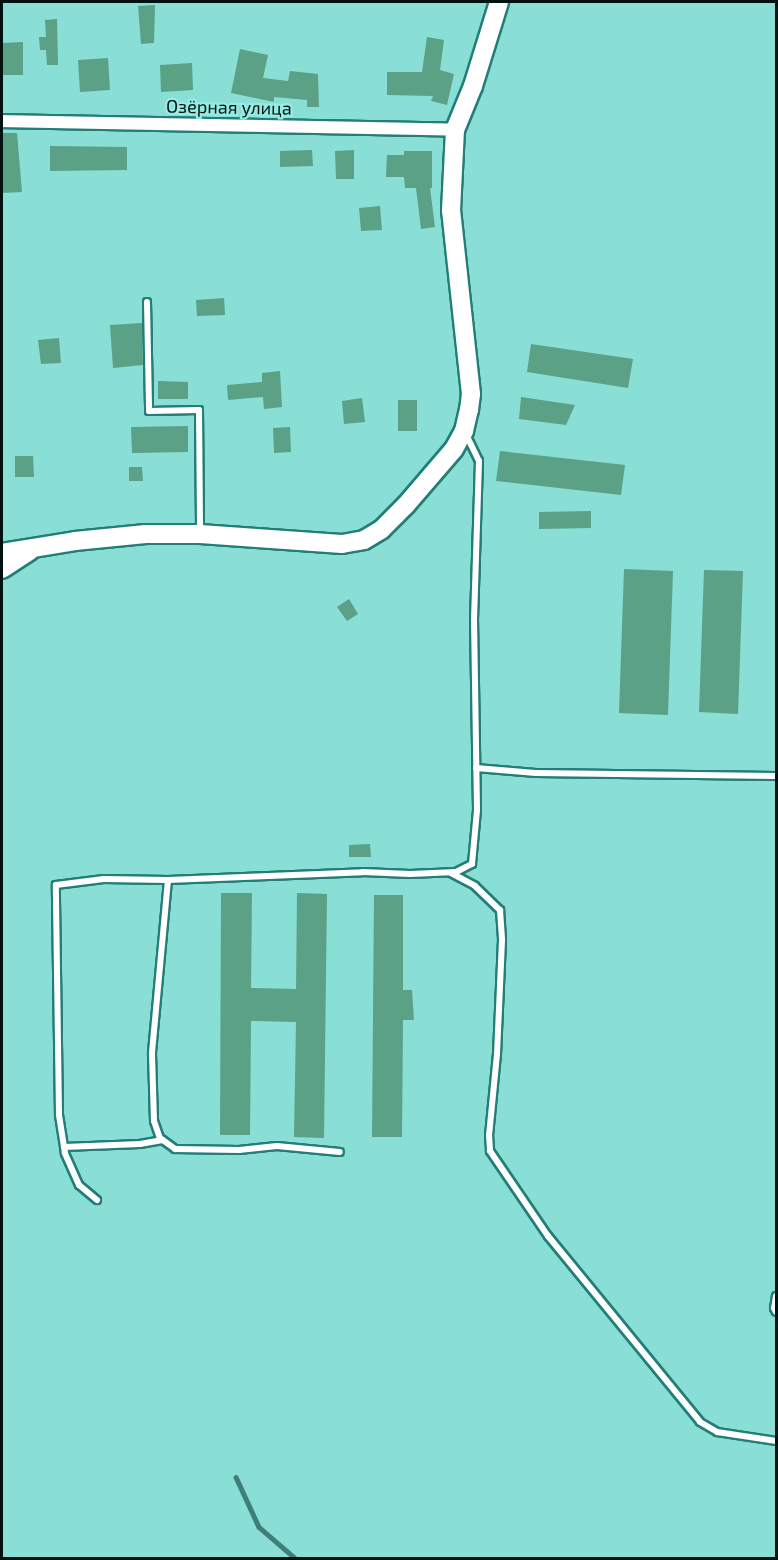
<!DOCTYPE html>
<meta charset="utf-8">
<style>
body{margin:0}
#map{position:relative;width:778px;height:1560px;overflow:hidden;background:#89ded6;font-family:"Exo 2",sans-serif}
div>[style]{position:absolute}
.stream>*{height:4.5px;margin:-2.25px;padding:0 2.25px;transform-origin:2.25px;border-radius:2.25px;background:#407e79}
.building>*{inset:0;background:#5aa186}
.roads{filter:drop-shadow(2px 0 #227e77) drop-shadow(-2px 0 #227e77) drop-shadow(0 2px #227e77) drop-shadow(0 -2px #227e77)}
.lane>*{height:6px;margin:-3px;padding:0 3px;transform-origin:3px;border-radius:3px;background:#fff}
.street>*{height:12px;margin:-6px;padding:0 6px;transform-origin:6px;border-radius:6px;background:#fff}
.secondary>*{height:18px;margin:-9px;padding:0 9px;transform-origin:9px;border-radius:9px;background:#fff}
span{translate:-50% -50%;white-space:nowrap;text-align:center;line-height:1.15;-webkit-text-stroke:4.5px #96ece3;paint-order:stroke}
.street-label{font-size:18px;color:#001311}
.frame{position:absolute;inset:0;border:3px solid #001311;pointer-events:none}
</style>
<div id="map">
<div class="stream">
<i style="left:236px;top:1477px;width:55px;rotate:65.3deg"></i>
<i style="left:259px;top:1527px;width:48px;rotate:40.7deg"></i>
</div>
<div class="building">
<i style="clip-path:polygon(155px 5px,154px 43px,141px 44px,138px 6px)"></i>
<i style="clip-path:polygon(57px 19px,58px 65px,47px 65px,46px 50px,40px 50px,39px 37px,46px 37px,45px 20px)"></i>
<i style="clip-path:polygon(427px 37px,444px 40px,440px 70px,454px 74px,447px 105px,431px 101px,433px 96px,387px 95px,387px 72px,422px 72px)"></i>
<i style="clip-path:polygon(23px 42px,23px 75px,2px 75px,2px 43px)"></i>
<i style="clip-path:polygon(240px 49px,268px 55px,263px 78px,288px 81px,290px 71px,318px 74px,319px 107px,307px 107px,307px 100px,274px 97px,274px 102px,231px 93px)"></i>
<i style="clip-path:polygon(108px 58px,110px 90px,80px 92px,78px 60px)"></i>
<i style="clip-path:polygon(192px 63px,193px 90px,161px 92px,160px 65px)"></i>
<i style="clip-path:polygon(2px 133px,17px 133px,22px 192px,2px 193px)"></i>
<i style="clip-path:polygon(50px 146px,127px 147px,127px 170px,50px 171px)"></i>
<i style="clip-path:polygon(312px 150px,313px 166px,280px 167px,280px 151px)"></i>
<i style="clip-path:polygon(354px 150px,354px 179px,336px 179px,335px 151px)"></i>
<i style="clip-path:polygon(404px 151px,432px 151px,432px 188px,430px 188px,435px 227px,421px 229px,416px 188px,405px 188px,404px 177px,386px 177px,387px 155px,404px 155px)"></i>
<i style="clip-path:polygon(380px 206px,382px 230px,361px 231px,359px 208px)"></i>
<i style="clip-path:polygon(224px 298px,225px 315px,197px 316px,196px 300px)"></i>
<i style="clip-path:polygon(142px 323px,143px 365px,113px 368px,110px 325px)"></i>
<i style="clip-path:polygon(59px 338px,61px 363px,41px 364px,38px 340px)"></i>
<i style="clip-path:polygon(531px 344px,633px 359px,628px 388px,527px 372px)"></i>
<i style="clip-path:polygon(280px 371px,282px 407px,264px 409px,263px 397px,228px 400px,227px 385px,262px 382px,262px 373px)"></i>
<i style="clip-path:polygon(158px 381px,188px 382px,188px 399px,158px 399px)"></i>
<i style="clip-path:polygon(521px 397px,575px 405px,566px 425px,519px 419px)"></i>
<i style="clip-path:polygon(362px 398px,365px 422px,344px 424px,342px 401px)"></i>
<i style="clip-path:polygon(398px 400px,417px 400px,417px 431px,398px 431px)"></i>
<i style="clip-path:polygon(188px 426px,188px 452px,132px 453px,131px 427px)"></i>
<i style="clip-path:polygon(290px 427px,291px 452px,274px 453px,273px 428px)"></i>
<i style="clip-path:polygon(500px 451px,625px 465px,621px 495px,496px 481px)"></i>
<i style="clip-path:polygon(15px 456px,33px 456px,34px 477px,15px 477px)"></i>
<i style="clip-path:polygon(129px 467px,142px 467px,143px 481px,129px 481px)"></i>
<i style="clip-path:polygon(591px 511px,591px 528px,539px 529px,539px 512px)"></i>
<i style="clip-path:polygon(624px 569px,673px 571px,668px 715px,619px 713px)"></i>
<i style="clip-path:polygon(704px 570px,743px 571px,738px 714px,699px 712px)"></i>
<i style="clip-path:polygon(349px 599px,358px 614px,347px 621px,337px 607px)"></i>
<i style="clip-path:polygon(370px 844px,371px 857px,349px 857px,349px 845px)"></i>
<i style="clip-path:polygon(221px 893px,252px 893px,251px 988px,296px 989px,297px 893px,327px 894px,324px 1138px,294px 1137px,296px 1022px,251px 1021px,250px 1135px,220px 1135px)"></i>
<i style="clip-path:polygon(374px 895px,403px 895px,403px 990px,412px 990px,414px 1020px,403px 1020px,402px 1137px,372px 1137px)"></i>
</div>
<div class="roads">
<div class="lane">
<i style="left:147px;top:302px;width:109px;rotate:88.9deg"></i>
<i style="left:149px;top:411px;width:50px;rotate:-1.1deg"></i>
<i style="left:199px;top:410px;width:123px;rotate:89.5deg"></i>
<i style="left:476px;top:768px;width:60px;rotate:4.8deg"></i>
<i style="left:536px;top:773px;width:240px;rotate:0.7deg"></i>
<i style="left:451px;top:873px;width:27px;rotate:28deg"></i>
<i style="left:475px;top:886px;width:35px;rotate:44deg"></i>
<i style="left:500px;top:910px;width:30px;rotate:86deg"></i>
<i style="left:502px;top:940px;width:114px;rotate:92.5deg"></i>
<i style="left:497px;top:1054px;width:81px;rotate:95.6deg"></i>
<i style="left:489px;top:1135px;width:16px;rotate:86deg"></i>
<i style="left:490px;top:1151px;width:103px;rotate:55.7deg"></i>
<i style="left:548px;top:1236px;width:240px;rotate:50.7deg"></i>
<i style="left:700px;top:1422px;width:20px;rotate:30deg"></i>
<i style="left:717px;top:1432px;width:60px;rotate:8.7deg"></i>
<i style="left:168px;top:880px;width:175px;rotate:95.3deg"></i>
<i style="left:152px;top:1054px;width:67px;rotate:88.3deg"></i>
<i style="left:154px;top:1121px;width:18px;rotate:71deg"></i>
<i style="left:160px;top:1138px;width:19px;rotate:36deg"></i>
<i style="left:175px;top:1149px;width:64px;rotate:0.9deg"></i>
<i style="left:239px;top:1150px;width:38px;rotate:-6deg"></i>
<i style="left:277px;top:1146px;width:63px;rotate:5.4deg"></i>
<i style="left:64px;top:1147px;width:76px;rotate:-2.3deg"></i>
<i style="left:140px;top:1144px;width:23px;rotate:-10deg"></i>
<i style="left:97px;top:1200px;width:23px;rotate:-140deg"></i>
<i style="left:79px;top:1185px;width:35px;rotate:-114deg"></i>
<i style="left:65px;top:1153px;width:39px;rotate:-99deg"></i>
<i style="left:59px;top:1114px;width:229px;rotate:-90.8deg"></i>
<i style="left:56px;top:885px;width:48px;rotate:-7.1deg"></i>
<i style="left:104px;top:879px;width:64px;rotate:0.9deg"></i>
<i style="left:168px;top:880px;width:195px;rotate:-2.3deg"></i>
<i style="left:363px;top:872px;width:47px;rotate:2.4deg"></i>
<i style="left:410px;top:874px;width:46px;rotate:-2.5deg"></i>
<i style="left:456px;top:872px;width:18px;rotate:-27deg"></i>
<i style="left:472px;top:864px;width:54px;rotate:-84.7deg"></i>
<i style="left:477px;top:810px;width:190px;rotate:-90.9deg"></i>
<i style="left:474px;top:620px;width:159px;rotate:-88.2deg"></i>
<i style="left:479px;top:461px;width:30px;rotate:-116deg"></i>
<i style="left:776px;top:1296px;width:12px;rotate:99deg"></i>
<i style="left:774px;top:1308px;width:4px;rotate:63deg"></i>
</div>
<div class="street">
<i style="left:2px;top:121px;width:453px;rotate:1.1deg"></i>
</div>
<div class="secondary">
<i style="left:2px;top:553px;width:74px;rotate:-9.3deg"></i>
<i style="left:75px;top:541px;width:71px;rotate:-5.6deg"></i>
<i style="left:146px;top:534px;width:54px"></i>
<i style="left:200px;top:534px;width:142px;rotate:4deg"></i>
<i style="left:342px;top:544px;width:22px;rotate:-10deg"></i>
<i style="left:364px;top:540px;width:21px;rotate:-31deg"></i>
<i style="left:382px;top:529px;width:34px;rotate:-45deg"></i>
<i style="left:406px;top:505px;width:74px;rotate:-49.4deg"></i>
<i style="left:454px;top:449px;width:21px;rotate:-61deg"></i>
<i style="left:464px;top:431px;width:22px;rotate:-77deg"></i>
<i style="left:469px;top:410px;width:16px;rotate:-83deg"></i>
<i style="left:471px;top:394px;width:184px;rotate:-96.2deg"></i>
<i style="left:451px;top:211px;width:81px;rotate:-87.2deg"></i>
<i style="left:455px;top:130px;width:48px;rotate:-67.8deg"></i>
<i style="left:473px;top:86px;width:88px;rotate:-72.8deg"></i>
<i style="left:2px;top:569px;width:33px;rotate:-33deg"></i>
</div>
</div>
<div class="street-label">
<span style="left:229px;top:107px;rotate:1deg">Озёрная улица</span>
</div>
<div class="frame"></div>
</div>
